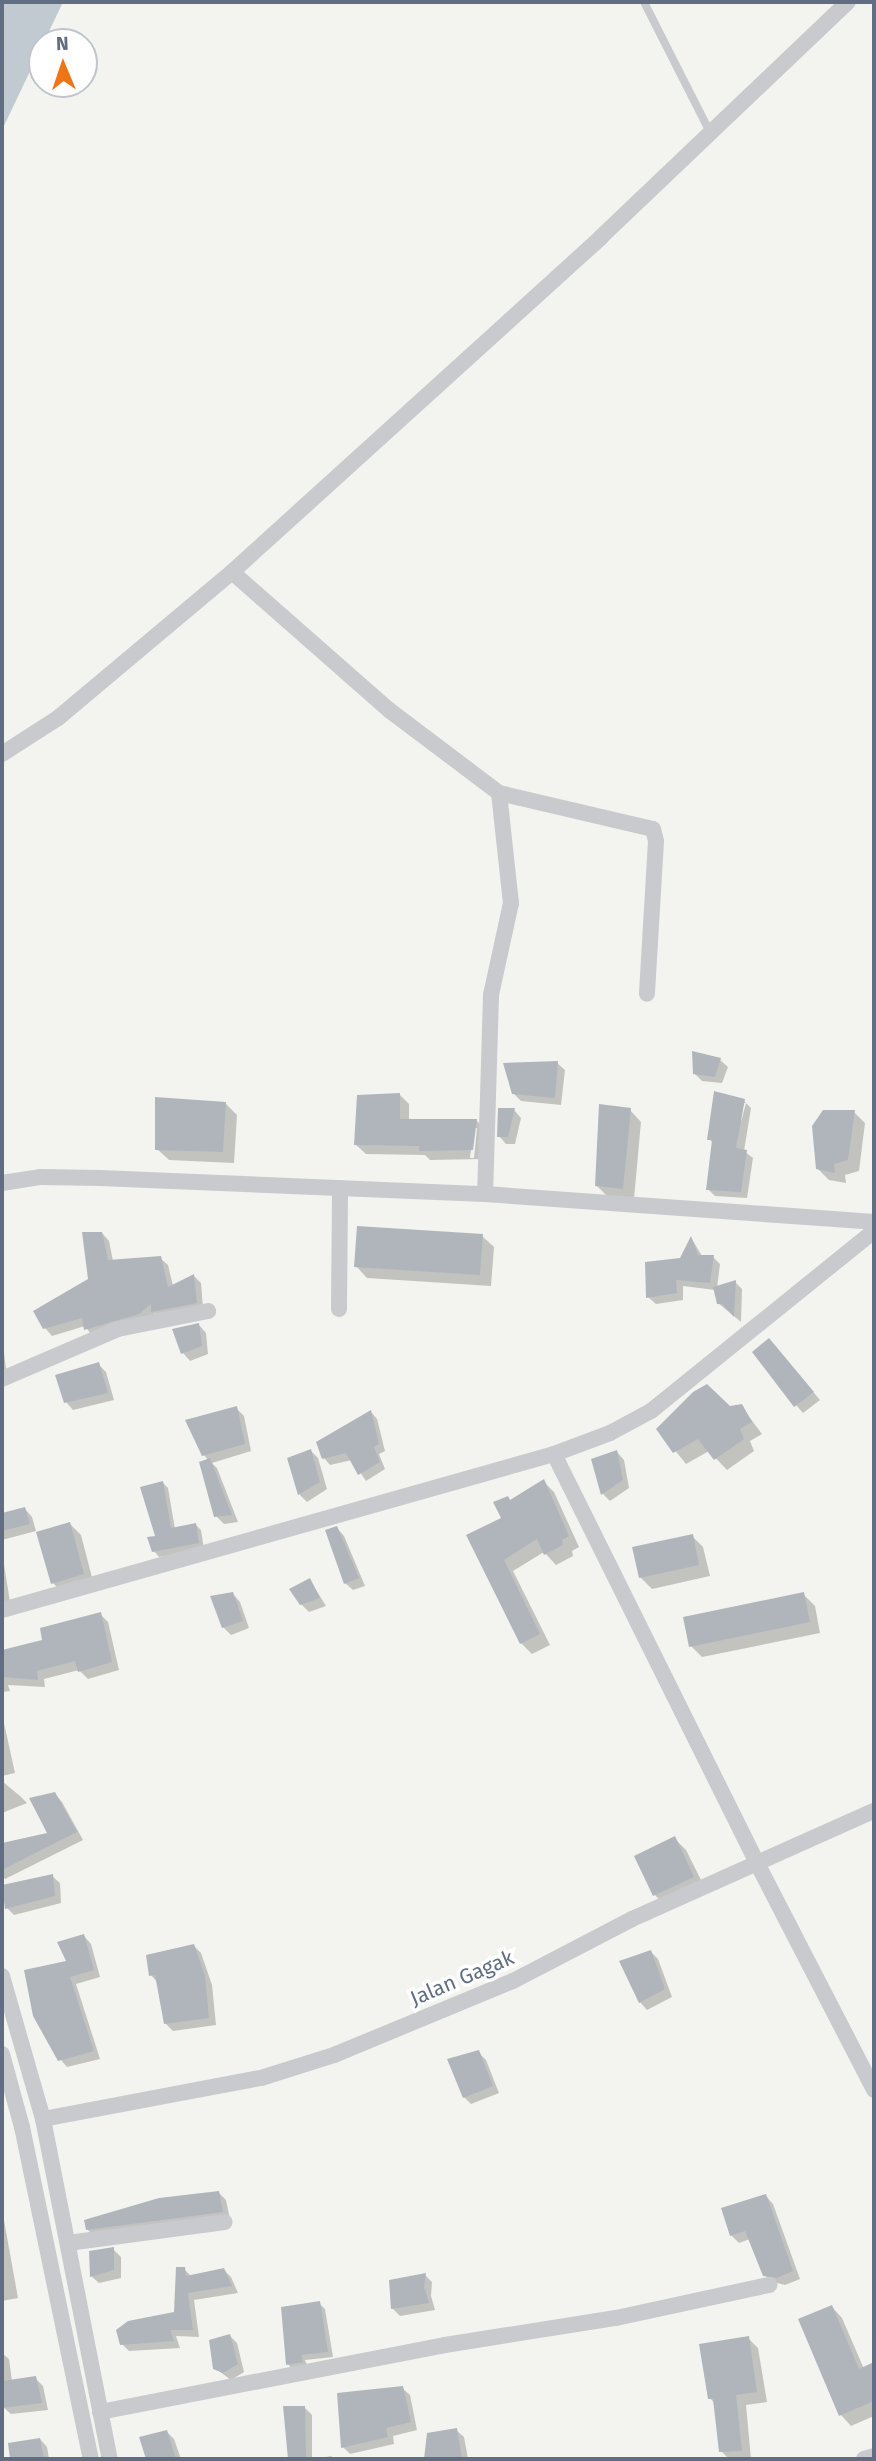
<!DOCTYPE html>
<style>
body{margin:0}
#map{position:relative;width:876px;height:2461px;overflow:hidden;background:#f3f4ef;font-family:"Fira Sans",sans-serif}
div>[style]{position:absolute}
.water>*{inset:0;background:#c2cad1}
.shadow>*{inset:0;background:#0003}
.building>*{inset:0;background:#b0b5bc}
.lane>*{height:8px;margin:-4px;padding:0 4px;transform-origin:4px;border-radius:4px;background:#c8cace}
.street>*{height:16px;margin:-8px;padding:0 8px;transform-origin:8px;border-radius:8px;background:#c8cace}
span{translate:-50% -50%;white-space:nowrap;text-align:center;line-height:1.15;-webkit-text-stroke:7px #fff;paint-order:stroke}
.street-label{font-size:21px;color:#616d83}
.frame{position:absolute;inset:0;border:4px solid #616d83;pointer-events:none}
.north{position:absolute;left:28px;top:28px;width:70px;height:70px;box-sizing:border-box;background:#fff;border:2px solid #c0c5cd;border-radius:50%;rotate:358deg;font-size:19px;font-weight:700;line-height:28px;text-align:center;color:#616d83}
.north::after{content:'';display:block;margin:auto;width:24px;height:32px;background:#f07413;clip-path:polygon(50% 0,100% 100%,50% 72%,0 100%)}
</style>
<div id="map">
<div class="water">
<i style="clip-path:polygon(2px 2px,63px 2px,2px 130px)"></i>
</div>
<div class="shadow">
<i style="clip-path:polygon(720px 1060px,728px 1067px,722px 1083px,702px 1081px,694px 1073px)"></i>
<i style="clip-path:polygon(557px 1063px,565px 1070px,561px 1105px,521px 1101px,513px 1093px)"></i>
<i style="clip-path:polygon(evenodd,399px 1094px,409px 1104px,409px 1121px,476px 1120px,486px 1130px,482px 1159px,430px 1160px,425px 1155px,366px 1154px,356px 1145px,399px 1094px,474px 1128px,477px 1128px,474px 1158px,470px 1158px,474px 1128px)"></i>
<i style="clip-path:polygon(evenodd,744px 1101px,751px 1108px,744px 1151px,753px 1158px,747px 1198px,715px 1196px,708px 1189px,713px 1143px,709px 1139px,744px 1101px,742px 1103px,746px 1103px,741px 1122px,742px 1103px)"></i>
<i style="clip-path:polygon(225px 1103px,237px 1115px,234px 1163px,169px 1160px,157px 1149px)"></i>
<i style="clip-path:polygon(514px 1110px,521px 1118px,515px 1144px,506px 1144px,499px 1136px)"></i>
<i style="clip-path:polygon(630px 1110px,641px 1122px,634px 1199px,608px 1197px,597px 1186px)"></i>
<i style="clip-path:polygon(854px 1112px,865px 1123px,859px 1171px,845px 1175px,846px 1183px,829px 1180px,817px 1168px)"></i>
<i style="clip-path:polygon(102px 1233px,109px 1241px,113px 1261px,160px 1258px,168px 1265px,173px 1286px,194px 1276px,201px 1283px,203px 1308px,160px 1318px,155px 1313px,146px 1321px,93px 1337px,85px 1326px,52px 1336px,45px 1328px,90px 1280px)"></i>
<i style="clip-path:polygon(482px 1236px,494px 1247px,491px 1286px,367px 1278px,356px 1266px)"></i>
<i style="clip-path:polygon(692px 1239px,702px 1256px,713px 1257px,720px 1264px,717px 1288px,735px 1282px,742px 1289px,741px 1322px,718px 1303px,715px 1290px,683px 1286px,683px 1300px,656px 1304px,648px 1297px,681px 1259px)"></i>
<i style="clip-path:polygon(199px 1325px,206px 1333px,208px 1354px,190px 1361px,183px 1353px)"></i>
<i style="clip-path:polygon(2px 1337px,7px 1376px,2px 1378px)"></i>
<i style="clip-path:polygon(776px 1348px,820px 1400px,803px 1413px,796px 1405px)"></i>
<i style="clip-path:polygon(98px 1364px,106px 1372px,114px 1400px,73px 1410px,66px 1402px)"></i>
<i style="clip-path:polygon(741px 1406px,762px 1434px,750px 1441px,754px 1451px,727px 1470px,709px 1451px,686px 1464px,658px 1429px)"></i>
<i style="clip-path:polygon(236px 1408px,244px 1416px,251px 1451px,212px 1463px,217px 1468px,238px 1522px,224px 1524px,216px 1516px,209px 1461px,204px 1455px)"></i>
<i style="clip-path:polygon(371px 1412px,377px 1419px,385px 1451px,379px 1454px,385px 1469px,366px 1481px,352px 1460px,330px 1465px,324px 1458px)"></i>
<i style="clip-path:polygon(311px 1451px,318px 1458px,327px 1489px,307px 1502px,300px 1495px,289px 1459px)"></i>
<i style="clip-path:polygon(617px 1452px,624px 1460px,629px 1488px,610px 1501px,603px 1494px)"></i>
<i style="clip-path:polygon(543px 1481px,554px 1492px,579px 1547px,572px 1551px,573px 1556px,556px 1565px,544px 1552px,513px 1571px,550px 1645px,532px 1654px,521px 1643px,469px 1536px,504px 1519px,508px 1498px,512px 1502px)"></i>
<i style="clip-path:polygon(163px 1483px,168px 1488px,175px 1529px,196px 1525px,201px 1530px,204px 1549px,159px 1557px,154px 1551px)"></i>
<i style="clip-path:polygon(25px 1509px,32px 1517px,36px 1531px,2px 1540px,2px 1515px)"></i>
<i style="clip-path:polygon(70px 1524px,81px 1535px,94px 1585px,64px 1594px,53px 1583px)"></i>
<i style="clip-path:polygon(337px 1528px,344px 1536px,365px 1586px,353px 1590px,345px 1583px)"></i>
<i style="clip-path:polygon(692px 1536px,703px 1547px,710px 1576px,652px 1589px,640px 1577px)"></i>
<i style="clip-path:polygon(2px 1552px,10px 1602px,2px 1605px)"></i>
<i style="clip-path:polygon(310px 1580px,326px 1606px,309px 1612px,301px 1604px)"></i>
<i style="clip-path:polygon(233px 1594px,240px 1602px,249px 1628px,231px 1635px,223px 1627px)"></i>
<i style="clip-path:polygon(803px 1594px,815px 1606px,820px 1633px,702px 1657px,691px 1646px)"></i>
<i style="clip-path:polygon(100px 1614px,108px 1622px,119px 1670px,88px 1679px,79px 1670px,44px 1679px,45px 1687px,8px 1685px,10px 1691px,2px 1692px,2px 1652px,44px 1642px)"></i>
<i style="clip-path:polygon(2px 1714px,15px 1773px,2px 1776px)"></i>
<i style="clip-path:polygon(2px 1781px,20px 1796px,27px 1803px,2px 1813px)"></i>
<i style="clip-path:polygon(55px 1794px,62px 1802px,83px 1840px,5px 1879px,2px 1875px,2px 1845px,50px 1834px)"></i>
<i style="clip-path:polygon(675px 1839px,686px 1850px,705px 1888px,666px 1907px,655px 1895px,636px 1857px)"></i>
<i style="clip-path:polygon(52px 1876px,60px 1883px,61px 1903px,14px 1915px,7px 1908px,2px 1887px)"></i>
<i style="clip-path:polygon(84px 1936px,91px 1944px,100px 1977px,76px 1984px,100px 2059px,67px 2067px,60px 2059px,68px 1962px)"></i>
<i style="clip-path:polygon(194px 1946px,201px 1953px,212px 1985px,216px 2025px,173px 2031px,165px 2023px,157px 1982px,151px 1975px)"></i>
<i style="clip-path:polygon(651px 1952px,658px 1959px,672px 1997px,647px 2010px,640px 2002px)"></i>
<i style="clip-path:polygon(478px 2052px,486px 2060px,499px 2093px,471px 2104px,464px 2097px)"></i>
<i style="clip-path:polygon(218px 2192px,226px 2200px,230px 2219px,95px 2237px,87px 2229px)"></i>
<i style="clip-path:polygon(766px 2196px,773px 2204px,800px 2279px,785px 2285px,773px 2282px,765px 2275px,750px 2239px,739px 2243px,731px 2235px)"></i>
<i style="clip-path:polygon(2px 2209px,18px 2298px,2px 2301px)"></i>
<i style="clip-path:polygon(113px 2249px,121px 2257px,121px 2278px,99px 2283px,91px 2276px)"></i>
<i style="clip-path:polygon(184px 2269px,191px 2276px,224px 2270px,231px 2277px,238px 2293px,194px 2300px,199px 2337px,176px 2336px,180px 2348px,129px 2351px,122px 2344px,176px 2313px)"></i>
<i style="clip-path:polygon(425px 2275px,432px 2282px,431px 2296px,435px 2310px,400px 2316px,392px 2308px)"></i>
<i style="clip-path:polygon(319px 2303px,325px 2309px,333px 2357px,305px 2360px,308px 2367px,293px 2370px,288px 2364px)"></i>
<i style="clip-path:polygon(832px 2307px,842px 2318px,864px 2369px,874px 2364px,874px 2416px,851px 2426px,841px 2415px,800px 2320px)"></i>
<i style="clip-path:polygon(230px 2336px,237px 2343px,244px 2372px,231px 2380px,215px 2368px)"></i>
<i style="clip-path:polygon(748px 2338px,758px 2348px,767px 2402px,746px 2405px,751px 2459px,729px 2459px,721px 2451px,715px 2404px,710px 2398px)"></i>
<i style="clip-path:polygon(2px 2353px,9px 2359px,12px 2381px,35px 2378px,43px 2386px,48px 2410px,11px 2414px,3px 2407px)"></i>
<i style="clip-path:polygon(402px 2388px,410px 2395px,417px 2430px,393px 2436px,394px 2444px,350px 2454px,343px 2447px)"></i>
<i style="clip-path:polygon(305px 2408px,312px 2415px,312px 2459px,293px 2459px,287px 2435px)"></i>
<i style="clip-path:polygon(456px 2430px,464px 2437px,468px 2459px,426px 2459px,428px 2435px)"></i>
<i style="clip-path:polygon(167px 2432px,174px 2439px,181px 2459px,148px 2459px,141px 2438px)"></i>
<i style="clip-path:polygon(40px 2439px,47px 2447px,49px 2459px,12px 2459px,10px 2444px)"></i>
<i style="clip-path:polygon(331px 2456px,335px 2459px,316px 2459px)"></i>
</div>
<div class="building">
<i style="clip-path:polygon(692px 1051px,721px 1058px,715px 1077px,693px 1074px)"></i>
<i style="clip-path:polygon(558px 1061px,555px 1098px,512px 1094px,503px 1063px)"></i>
<i style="clip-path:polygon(714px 1091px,745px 1099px,736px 1148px,747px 1150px,741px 1192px,706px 1190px,712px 1140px,707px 1140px)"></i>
<i style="clip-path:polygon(400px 1093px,400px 1119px,477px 1119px,473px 1150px,419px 1151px,419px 1146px,354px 1145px,357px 1095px)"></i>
<i style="clip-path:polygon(155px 1097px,226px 1102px,223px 1152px,155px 1150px)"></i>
<i style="clip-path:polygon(599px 1104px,631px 1108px,623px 1189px,595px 1186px)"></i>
<i style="clip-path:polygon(498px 1108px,515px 1108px,508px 1137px,497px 1137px)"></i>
<i style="clip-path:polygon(823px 1110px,855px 1110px,848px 1160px,834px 1164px,835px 1173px,816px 1169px,812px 1126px)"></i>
<i style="clip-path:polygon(357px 1226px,483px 1234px,480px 1275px,354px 1267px)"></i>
<i style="clip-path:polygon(82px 1232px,102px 1232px,108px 1260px,161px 1256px,168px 1287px,194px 1274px,197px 1303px,151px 1312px,151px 1304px,139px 1314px,84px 1330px,82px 1318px,43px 1329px,33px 1311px,88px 1279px)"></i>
<i style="clip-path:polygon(691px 1236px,698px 1255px,714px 1255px,710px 1283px,676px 1280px,677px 1293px,646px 1298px,645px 1262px,680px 1258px)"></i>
<i style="clip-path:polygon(736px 1280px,734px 1317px,722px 1304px,717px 1304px,713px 1287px)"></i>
<i style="clip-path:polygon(199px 1323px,202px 1346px,181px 1354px,172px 1329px)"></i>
<i style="clip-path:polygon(769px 1338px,814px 1392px,794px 1407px,752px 1352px)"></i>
<i style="clip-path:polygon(99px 1362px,108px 1393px,64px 1403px,55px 1375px)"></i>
<i style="clip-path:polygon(707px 1384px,730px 1406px,742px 1404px,752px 1422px,740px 1429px,744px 1439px,714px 1460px,698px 1439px,673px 1453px,656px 1429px,693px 1392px)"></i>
<i style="clip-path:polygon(237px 1406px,245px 1444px,202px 1456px,185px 1420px)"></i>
<i style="clip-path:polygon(371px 1410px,379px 1444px,374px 1447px,380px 1462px,358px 1475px,346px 1453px,322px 1459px,316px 1442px)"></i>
<i style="clip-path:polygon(311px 1449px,320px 1482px,298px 1495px,287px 1458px)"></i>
<i style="clip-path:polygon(617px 1450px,623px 1480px,601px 1495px,591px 1459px)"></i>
<i style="clip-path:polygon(210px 1458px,232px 1515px,214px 1517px,199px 1462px)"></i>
<i style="clip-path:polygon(544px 1479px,569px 1536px,562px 1540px,563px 1545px,544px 1555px,537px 1539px,504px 1560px,540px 1634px,520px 1644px,466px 1535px,501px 1518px,493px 1502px,508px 1496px,510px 1500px)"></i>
<i style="clip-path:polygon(163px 1481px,171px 1528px,196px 1523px,199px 1543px,152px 1552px,147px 1537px,155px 1536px,140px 1487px)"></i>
<i style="clip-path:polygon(25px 1507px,30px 1524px,2px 1531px,2px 1513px)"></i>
<i style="clip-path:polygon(70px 1522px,84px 1574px,51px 1584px,36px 1532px)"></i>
<i style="clip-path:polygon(337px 1526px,359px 1578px,344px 1584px,325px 1530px)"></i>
<i style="clip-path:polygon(693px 1534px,699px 1565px,639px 1578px,632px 1547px)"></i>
<i style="clip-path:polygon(310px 1578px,320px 1598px,300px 1605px,289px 1589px)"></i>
<i style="clip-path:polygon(233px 1592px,243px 1621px,222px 1628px,210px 1596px)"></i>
<i style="clip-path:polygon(804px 1592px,810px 1622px,689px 1647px,683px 1617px)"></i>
<i style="clip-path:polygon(101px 1612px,112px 1662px,78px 1672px,75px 1661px,37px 1671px,38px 1680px,2px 1677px,2px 1650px,42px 1640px,40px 1628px)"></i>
<i style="clip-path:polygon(55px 1792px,77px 1832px,2px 1870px,2px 1843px,47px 1833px,29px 1798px)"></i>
<i style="clip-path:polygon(675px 1836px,694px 1877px,653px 1896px,634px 1856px)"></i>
<i style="clip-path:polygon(53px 1874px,55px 1896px,5px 1909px,2px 1885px)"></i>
<i style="clip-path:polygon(84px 1934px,94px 1970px,70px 1977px,94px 2051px,58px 2061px,33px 2016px,24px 1970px,66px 1961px,57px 1942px)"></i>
<i style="clip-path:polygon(194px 1944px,205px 1976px,209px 2018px,164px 2024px,155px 1975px,149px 1976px,146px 1955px)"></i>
<i style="clip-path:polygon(651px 1950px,665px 1989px,639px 2003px,619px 1961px)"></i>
<i style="clip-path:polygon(479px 2050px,493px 2086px,463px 2098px,447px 2059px)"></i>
<i style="clip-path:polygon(219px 2191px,223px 2212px,86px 2230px,84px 2220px,159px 2198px)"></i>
<i style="clip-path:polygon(766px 2194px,793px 2271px,777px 2278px,763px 2276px,745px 2231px,730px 2236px,721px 2208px)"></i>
<i style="clip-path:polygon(114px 2247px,114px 2270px,90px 2277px,89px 2251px)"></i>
<i style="clip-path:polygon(176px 2267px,185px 2267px,186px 2276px,224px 2268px,232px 2286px,188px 2293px,193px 2330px,170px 2330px,174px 2341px,120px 2345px,116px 2330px,128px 2321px,174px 2312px)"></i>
<i style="clip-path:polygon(426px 2273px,424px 2287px,429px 2303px,391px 2309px,389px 2280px)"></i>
<i style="clip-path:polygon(320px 2301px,328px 2352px,301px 2355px,303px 2362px,286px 2365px,281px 2307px)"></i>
<i style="clip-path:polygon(832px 2305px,859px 2369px,874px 2362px,874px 2401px,839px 2416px,798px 2319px)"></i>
<i style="clip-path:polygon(230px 2334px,238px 2364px,223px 2373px,213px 2369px,209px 2340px)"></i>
<i style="clip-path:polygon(749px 2336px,757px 2392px,736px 2395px,742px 2451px,719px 2452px,713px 2399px,708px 2399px,699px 2344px)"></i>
<i style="clip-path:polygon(36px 2376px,42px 2403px,2px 2408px,2px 2381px)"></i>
<i style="clip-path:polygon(403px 2386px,411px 2422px,386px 2428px,388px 2437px,341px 2448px,337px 2393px)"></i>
<i style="clip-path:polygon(283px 2406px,305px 2406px,306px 2459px,288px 2459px)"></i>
<i style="clip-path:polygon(457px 2428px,462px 2459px,424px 2459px,427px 2433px)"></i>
<i style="clip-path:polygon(167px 2430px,176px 2459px,146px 2459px,139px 2437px)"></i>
<i style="clip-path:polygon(40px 2438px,44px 2459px,10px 2459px,8px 2443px)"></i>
</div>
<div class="lane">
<i style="left:644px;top:2px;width:146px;rotate:63.1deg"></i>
</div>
<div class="street">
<i style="left:232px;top:572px;width:209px;rotate:41.3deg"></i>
<i style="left:389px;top:710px;width:138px;rotate:37deg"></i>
<i style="left:499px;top:793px;width:111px;rotate:83.8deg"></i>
<i style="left:511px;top:903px;width:94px;rotate:102.3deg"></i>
<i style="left:491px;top:995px;width:199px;rotate:91.7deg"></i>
<i style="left:2px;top:754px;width:67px;rotate:-32.7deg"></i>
<i style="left:58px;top:718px;width:227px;rotate:-40deg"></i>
<i style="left:232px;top:572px;width:498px;rotate:-42.2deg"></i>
<i style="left:601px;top:237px;width:341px;rotate:-43.6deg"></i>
<i style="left:499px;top:793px;width:158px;rotate:13.2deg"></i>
<i style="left:653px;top:829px;width:12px;rotate:76deg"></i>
<i style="left:656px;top:841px;width:153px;rotate:93.4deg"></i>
<i style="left:2px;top:1183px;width:38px;rotate:-9deg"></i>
<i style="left:40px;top:1177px;width:60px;rotate:1deg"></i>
<i style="left:100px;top:1178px;width:385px;rotate:2.4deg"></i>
<i style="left:485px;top:1194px;width:390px;rotate:4.1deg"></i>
<i style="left:339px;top:1309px;width:121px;rotate:-89.5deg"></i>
<i style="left:2px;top:1379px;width:126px;rotate:-23.3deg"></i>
<i style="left:118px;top:1329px;width:92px;rotate:-11.3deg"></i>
<i style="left:554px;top:1454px;width:459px;rotate:63.6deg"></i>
<i style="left:758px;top:1865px;width:253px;rotate:62.7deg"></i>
<i style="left:2px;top:1610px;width:574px;rotate:-15.78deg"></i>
<i style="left:554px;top:1454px;width:60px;rotate:-20.6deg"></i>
<i style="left:610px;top:1433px;width:47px;rotate:-28.2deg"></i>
<i style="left:651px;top:1411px;width:287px;rotate:-38.9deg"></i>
<i style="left:2px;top:1976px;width:149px;rotate:74deg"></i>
<i style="left:43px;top:2119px;width:347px;rotate:78.9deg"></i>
<i style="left:2px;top:2054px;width:76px;rotate:74.7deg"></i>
<i style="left:22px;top:2127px;width:339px;rotate:78.3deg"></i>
<i style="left:43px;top:2119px;width:222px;rotate:-10.7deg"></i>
<i style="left:261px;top:2078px;width:77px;rotate:-17.5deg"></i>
<i style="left:334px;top:2055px;width:194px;rotate:-22.5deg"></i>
<i style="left:513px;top:1981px;width:134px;rotate:-27.5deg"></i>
<i style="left:632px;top:1919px;width:265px;rotate:-24.1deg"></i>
<i style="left:68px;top:2243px;width:158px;rotate:-7.6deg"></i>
<i style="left:100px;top:2412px;width:351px;rotate:-11deg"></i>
<i style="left:445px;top:2345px;width:173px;rotate:-9deg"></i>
<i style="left:616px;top:2318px;width:157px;rotate:-12.2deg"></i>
<i style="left:864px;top:2459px;width:10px;rotate:-17deg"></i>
</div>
<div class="street-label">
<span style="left:462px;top:1978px;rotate:-23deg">Jalan Gagak</span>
</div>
<div class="frame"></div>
<div class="north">N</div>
</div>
